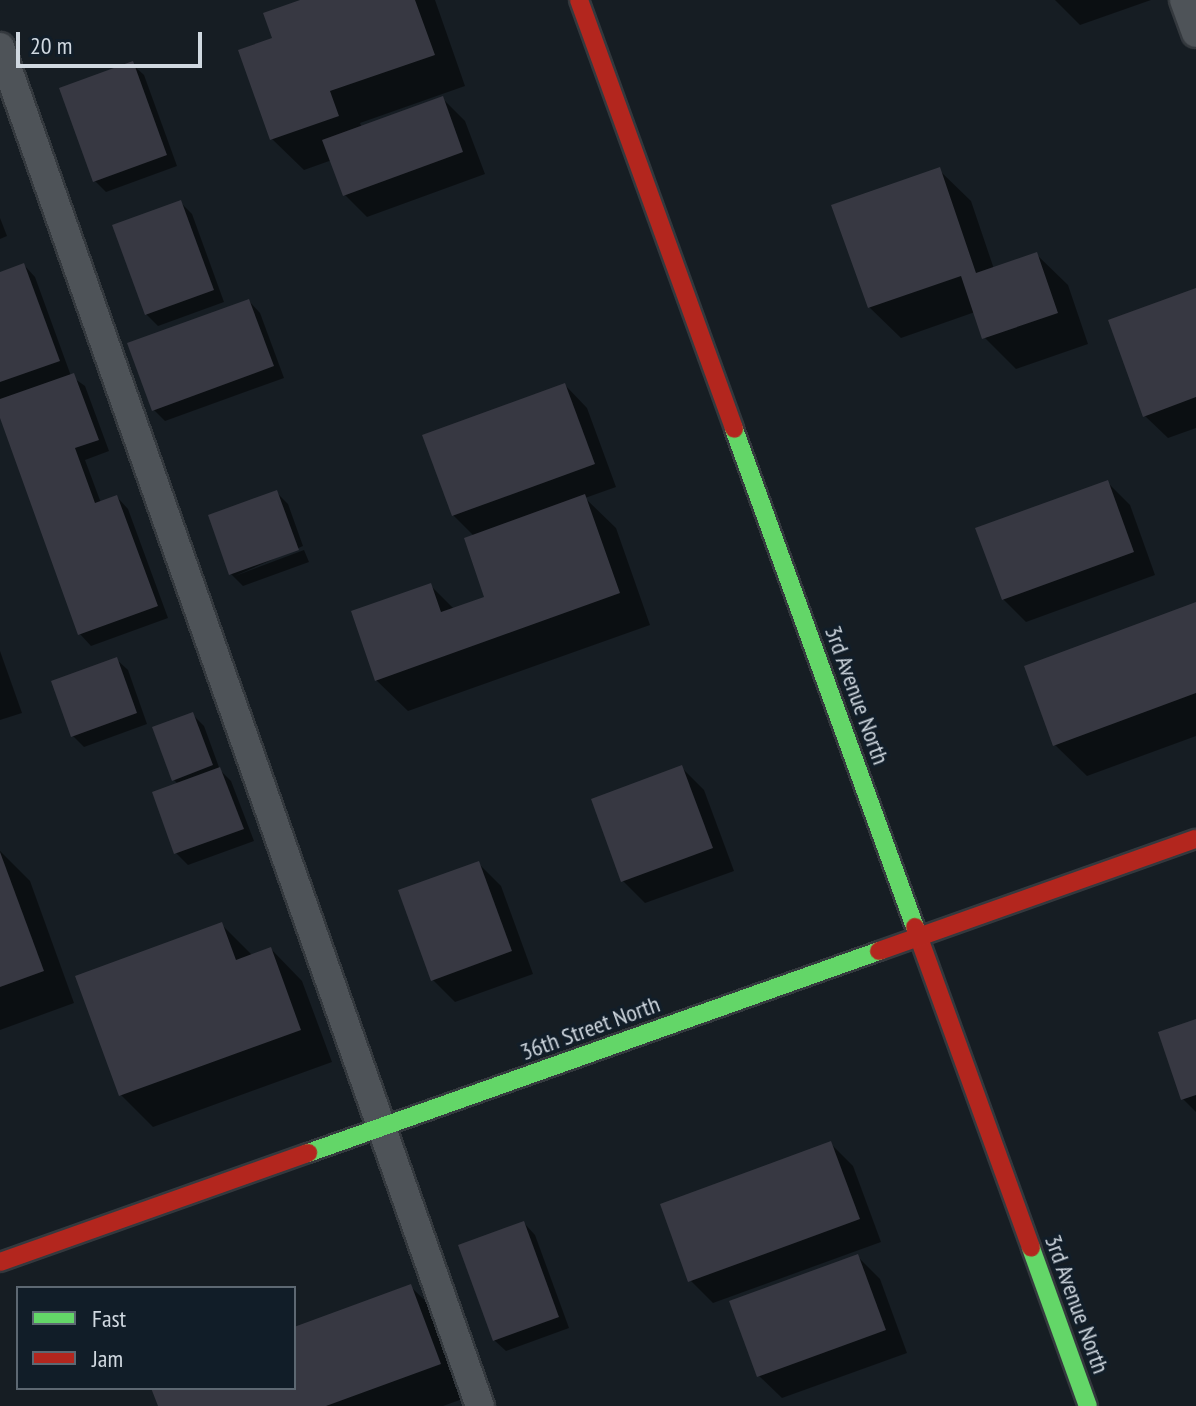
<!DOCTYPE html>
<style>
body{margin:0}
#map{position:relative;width:1196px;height:1406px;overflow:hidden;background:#161d23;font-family:"PT Sans Narrow",sans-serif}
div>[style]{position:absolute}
.shadow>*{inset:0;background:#0007}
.building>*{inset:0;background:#373842}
.roads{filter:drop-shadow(2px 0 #34393e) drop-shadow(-2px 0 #34393e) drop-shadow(0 2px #34393e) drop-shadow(0 -2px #34393e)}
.lane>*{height:28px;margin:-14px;padding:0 14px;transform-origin:14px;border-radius:14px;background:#4e5358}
.fast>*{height:18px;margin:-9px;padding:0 9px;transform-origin:9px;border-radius:9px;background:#63d668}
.jam>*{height:18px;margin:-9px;padding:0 9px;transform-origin:9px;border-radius:9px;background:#b3261e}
span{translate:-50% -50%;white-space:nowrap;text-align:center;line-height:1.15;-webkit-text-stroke:6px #111d28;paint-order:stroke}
.street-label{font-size:24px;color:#d0d8e0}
.legend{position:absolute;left:16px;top:1286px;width:280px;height:104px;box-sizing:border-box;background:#111d28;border:2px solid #5d6872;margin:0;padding:10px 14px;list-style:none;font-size:24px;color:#d0d8e0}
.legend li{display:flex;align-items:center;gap:16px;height:40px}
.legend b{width:40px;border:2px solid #5d6872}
.scale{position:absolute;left:16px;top:32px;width:186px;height:36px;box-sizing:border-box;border:4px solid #d0d8e0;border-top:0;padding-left:10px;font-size:24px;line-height:28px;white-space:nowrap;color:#d0d8e0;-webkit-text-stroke:6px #111d28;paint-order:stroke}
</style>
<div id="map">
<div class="shadow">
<i style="clip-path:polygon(306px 0,435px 0,465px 86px,360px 123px,362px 128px,443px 99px,465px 121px,485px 174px,367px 217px,344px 194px,332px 160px,304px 170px,272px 139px,275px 39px)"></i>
<i style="clip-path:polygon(1055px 0,1151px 0,1080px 25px)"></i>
<i style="clip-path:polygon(132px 64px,144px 75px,177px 166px,106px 192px,95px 181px)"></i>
<i style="clip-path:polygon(939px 170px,971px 201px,994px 269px,1036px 254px,1068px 285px,1088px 344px,1016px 369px,984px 337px,975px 312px,901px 338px,869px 307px)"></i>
<i style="clip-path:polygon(180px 202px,192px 214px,224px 302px,158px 326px,146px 314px)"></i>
<i style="clip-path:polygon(0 218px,7px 236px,0 239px)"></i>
<i style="clip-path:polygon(24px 265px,35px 277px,71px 376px,85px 386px,109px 451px,85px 460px,101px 503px,117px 497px,128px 509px,168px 618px,91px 646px,80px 634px,0 412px,0 274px)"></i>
<i style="clip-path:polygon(1196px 290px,1196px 428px,1168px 438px,1145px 416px)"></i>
<i style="clip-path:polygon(249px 301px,260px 313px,284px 378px,165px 421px,154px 410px)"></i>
<i style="clip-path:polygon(565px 385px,587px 408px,616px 487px,585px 498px,616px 528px,650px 625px,408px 711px,376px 680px,430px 585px,454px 609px,487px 598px,474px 536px,453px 515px)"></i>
<i style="clip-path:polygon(1107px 482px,1130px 505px,1155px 575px,1026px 622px,1003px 599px)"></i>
<i style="clip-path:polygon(276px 492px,288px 504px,303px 546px,235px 576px,304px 550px,309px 562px,243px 586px,231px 574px)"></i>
<i style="clip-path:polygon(1196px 605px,1196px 736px,1087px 776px,1055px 745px)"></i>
<i style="clip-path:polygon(0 651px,22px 713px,0 720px)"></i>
<i style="clip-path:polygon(116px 659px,128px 670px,147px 724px,84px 747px,73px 736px)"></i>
<i style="clip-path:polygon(193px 715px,204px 726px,220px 770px,231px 781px,254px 841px,188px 865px,176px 853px,154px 794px,179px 785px,174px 780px)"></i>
<i style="clip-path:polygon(682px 768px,704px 790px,734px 871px,645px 903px,623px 881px)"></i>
<i style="clip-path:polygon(0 851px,30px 881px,74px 1003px,0 1030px)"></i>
<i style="clip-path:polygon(478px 863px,501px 886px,533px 974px,455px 1002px,433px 980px)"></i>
<i style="clip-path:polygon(222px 925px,253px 956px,271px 949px,302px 981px,332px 1062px,153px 1127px,121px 1095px,78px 977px)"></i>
<i style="clip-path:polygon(1196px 1021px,1196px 1112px,1183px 1099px)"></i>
<i style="clip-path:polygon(831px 1144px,853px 1166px,881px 1242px,713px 1303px,690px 1280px)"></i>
<i style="clip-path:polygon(524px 1223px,535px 1235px,569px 1328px,506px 1351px,494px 1340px)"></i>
<i style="clip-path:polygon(857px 1256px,880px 1279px,907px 1353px,782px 1398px,759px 1376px)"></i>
<i style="clip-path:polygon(411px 1287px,443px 1318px,471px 1396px,443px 1406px,160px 1406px,154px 1388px,294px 1388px,294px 1329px)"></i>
</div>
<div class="building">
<i style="clip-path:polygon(300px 0,415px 0,435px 55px,330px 91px,339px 116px,270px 140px,238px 50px,272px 38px,263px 13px)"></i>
<i style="clip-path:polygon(133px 61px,167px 155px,93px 182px,59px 88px)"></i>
<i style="clip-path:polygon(443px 96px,463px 152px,343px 196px,322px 140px)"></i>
<i style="clip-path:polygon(940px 167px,976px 273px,1037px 252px,1058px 313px,982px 339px,961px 276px,868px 308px,831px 205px)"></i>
<i style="clip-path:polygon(181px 200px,214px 290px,145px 315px,112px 225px)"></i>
<i style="clip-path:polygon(24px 263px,60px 361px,0 382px,0 272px)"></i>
<i style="clip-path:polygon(1196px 288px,1196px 397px,1143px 417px,1108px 320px)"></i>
<i style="clip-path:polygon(249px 299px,274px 366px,152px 411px,127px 343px)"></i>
<i style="clip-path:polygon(74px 373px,99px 440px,75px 448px,95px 503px,117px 495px,158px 606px,78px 635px,0 418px,0 399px)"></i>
<i style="clip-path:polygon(565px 383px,595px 464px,452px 516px,422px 435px)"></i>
<i style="clip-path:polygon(1108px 480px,1134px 552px,1002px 600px,975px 528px)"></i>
<i style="clip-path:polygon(277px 490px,299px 550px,229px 575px,208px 515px)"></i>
<i style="clip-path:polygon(585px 494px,620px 593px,375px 681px,351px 611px,431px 583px,441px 612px,484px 597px,464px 538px)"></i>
<i style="clip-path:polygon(1196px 602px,1196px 693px,1053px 746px,1024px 666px)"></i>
<i style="clip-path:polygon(117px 657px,137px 713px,71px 737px,51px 681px)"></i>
<i style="clip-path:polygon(193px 712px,213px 765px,172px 781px,152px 727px)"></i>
<i style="clip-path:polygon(682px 765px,713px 848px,621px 882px,591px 799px)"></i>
<i style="clip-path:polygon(220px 767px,244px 829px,174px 854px,152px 792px)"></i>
<i style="clip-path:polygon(0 852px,44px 971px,0 987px)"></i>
<i style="clip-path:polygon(479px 861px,512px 951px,431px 981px,398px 890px)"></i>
<i style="clip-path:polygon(222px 922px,236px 960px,271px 947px,301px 1030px,119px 1096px,75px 976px)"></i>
<i style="clip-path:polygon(1196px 1019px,1196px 1095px,1181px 1100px,1158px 1032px)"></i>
<i style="clip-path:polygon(831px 1141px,860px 1219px,688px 1282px,660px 1204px)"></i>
<i style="clip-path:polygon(524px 1221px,559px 1317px,493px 1341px,458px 1245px)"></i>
<i style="clip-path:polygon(858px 1254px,886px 1330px,757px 1377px,729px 1301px)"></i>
<i style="clip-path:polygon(411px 1284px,441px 1364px,326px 1406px,158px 1406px,151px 1388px,294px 1388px,294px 1327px)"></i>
</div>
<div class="roads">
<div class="lane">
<i style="left:1184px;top:0;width:35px;rotate:70deg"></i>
<i style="left:0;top:47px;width:1441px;rotate:70.55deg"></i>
</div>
<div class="fast">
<i style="left:734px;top:429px;width:530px;rotate:70.03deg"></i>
<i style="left:308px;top:1153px;width:606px;rotate:-19.48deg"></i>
<i style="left:1031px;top:1248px;width:168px;rotate:70.2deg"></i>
</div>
<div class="jam">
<i style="left:579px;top:0;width:456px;rotate:70.1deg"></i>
<i style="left:915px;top:927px;width:341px;rotate:70.1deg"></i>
<i style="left:879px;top:951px;width:336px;rotate:-19.5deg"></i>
<i style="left:0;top:1262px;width:327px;rotate:-19.5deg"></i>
</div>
</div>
<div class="street-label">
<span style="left:857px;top:695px;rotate:70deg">3rd Avenue North</span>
<span style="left:590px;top:1028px;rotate:-20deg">36th Street North</span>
<span style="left:1077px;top:1304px;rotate:70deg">3rd Avenue North</span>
</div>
<ul class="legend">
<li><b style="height:10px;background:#63d668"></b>Fast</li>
<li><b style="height:10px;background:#b3261e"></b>Jam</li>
</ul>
<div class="scale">20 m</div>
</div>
